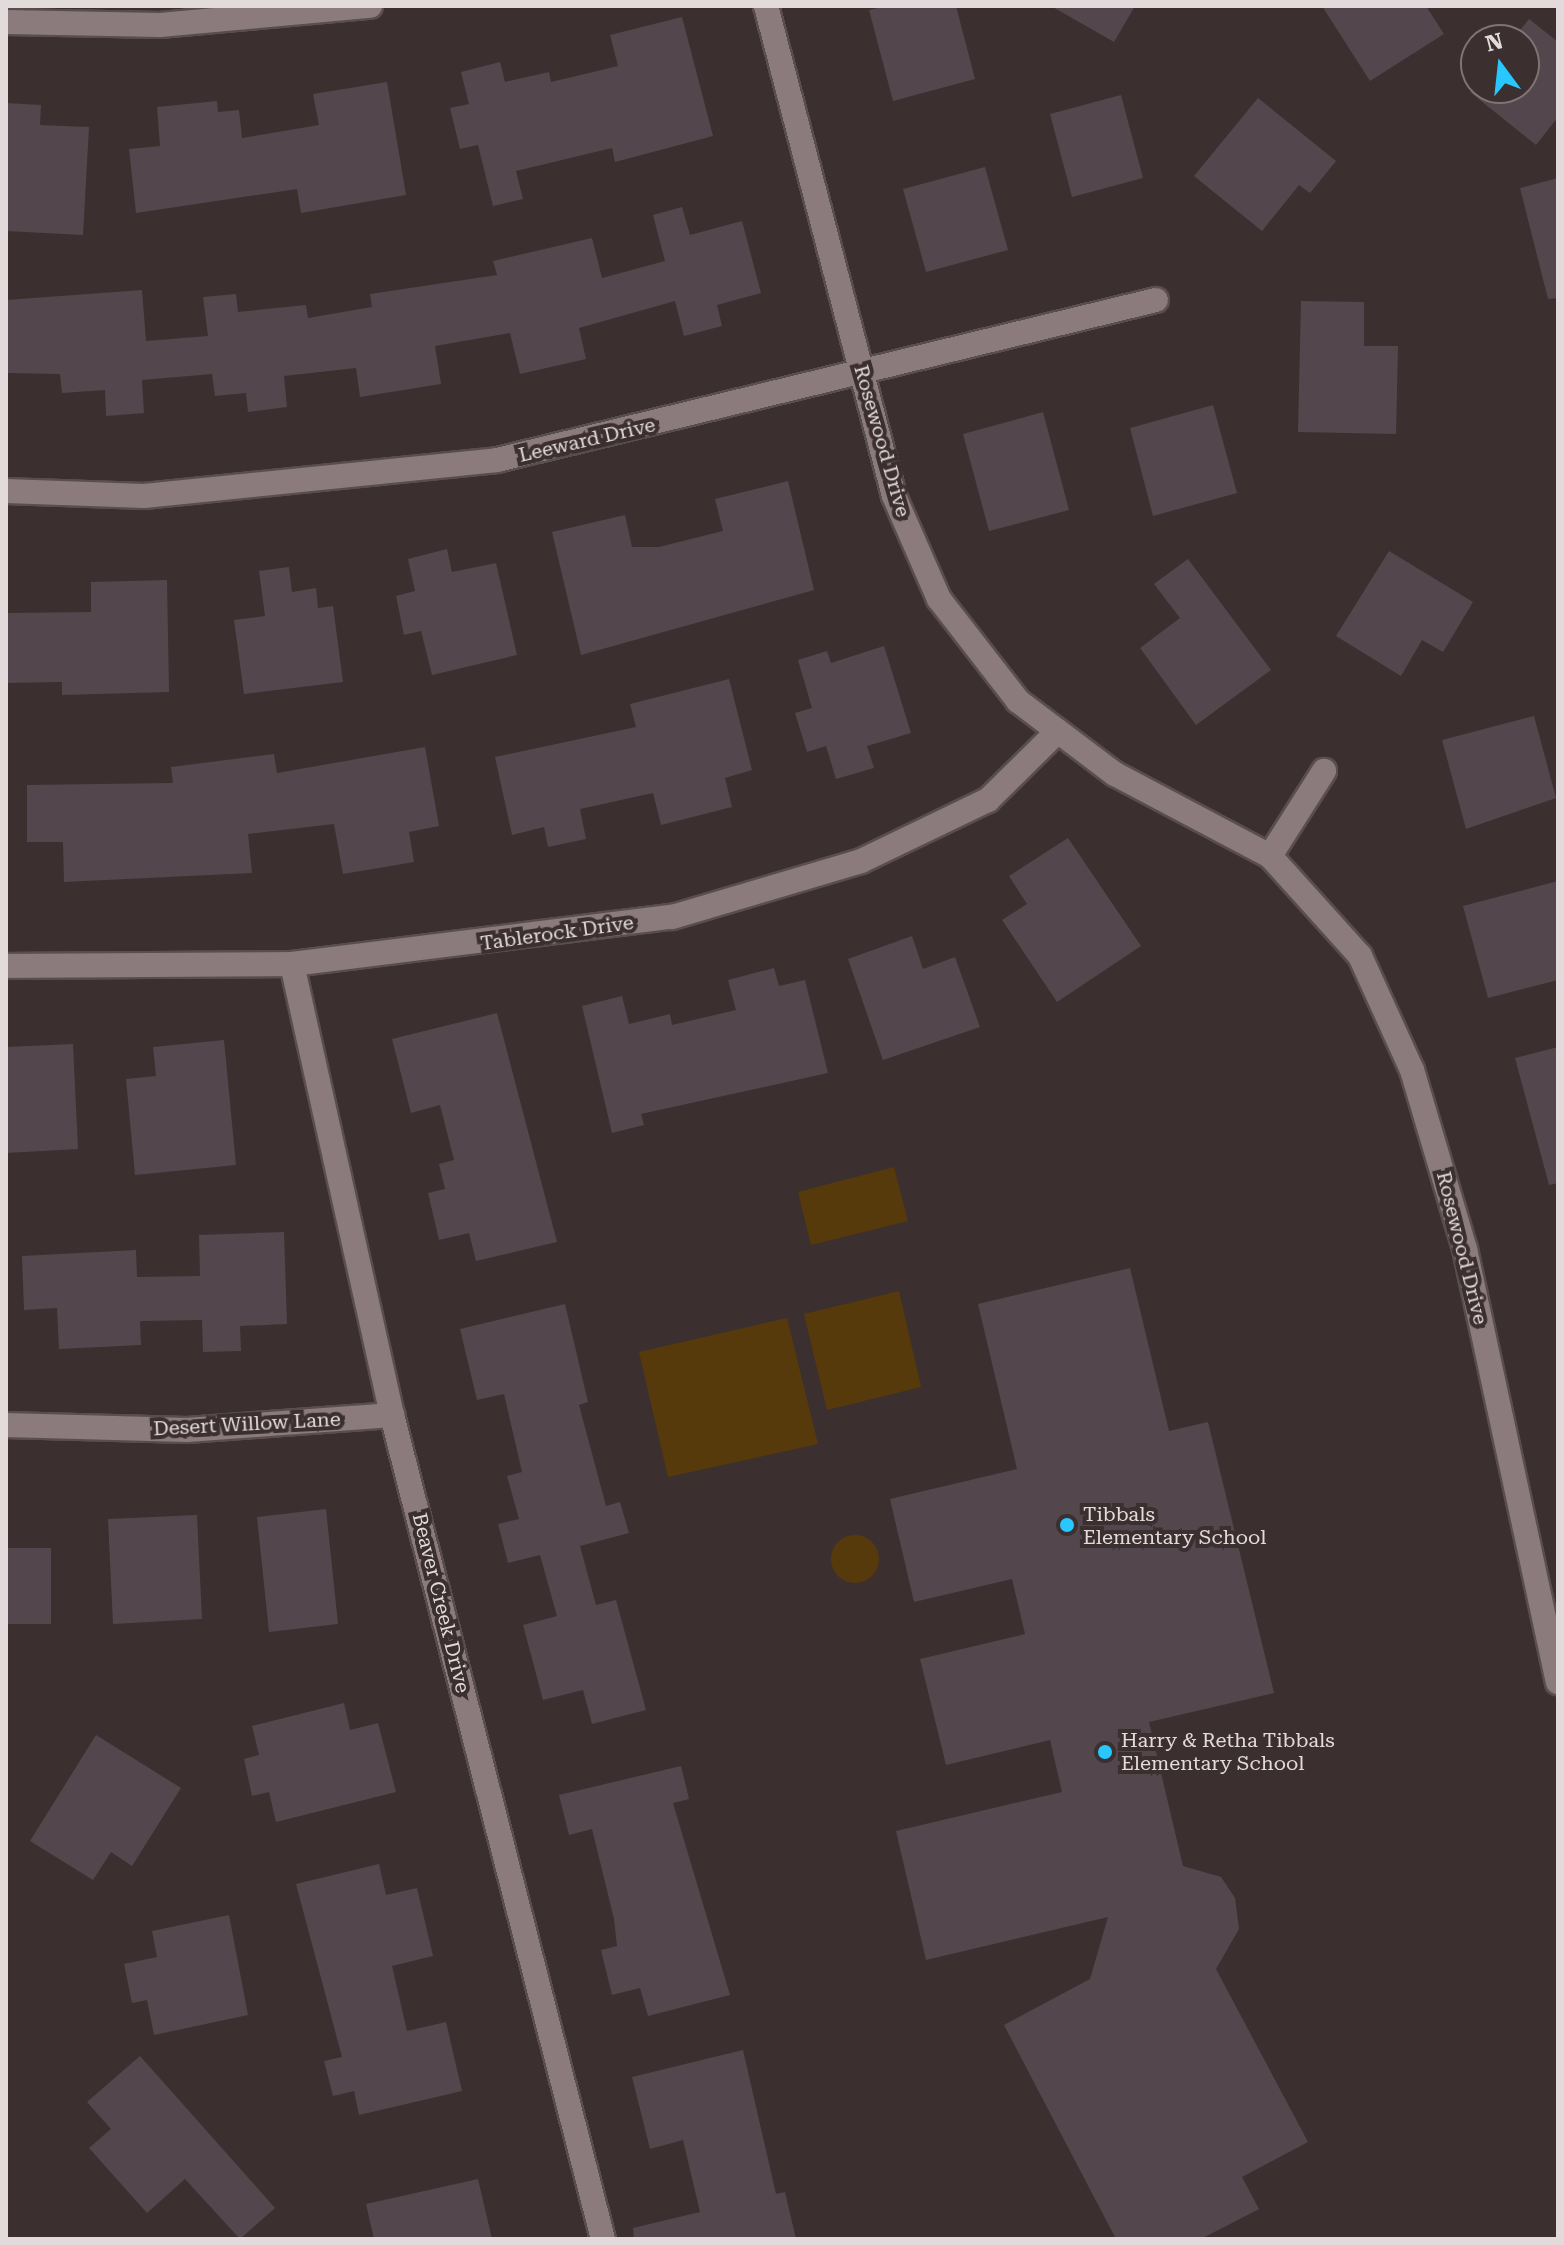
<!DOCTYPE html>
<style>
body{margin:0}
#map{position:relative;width:1564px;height:2245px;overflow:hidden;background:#3c2f2f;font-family:"Roboto Serif",serif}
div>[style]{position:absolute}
.green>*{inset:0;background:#573a0b}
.round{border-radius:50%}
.building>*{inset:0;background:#53474d}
.roads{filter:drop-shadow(2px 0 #594e4e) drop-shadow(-2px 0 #594e4e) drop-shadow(0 2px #594e4e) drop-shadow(0 -2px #594e4e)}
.minor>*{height:24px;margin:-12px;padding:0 12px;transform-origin:12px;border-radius:12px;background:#8b7b7c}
.dots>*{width:22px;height:22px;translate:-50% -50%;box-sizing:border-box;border:4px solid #3c2f2f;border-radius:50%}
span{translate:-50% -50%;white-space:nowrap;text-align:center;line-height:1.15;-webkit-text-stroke:8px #3c2f2f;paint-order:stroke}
.street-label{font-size:20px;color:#e3dbdb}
.poi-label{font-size:20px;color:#e3dbdb}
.left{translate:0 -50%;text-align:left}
.frame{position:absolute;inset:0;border:8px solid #e3dbdb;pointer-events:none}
.north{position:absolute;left:1460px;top:24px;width:80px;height:80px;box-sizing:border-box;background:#3c2f2f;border:2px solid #7f7474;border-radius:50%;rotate:345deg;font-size:22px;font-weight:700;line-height:32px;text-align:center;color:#e3dbdb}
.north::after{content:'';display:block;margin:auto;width:28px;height:36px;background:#28c8ff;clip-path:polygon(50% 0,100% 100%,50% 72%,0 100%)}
</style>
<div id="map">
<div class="green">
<i style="clip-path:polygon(894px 1167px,908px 1221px,811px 1245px,798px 1192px)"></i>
<i style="clip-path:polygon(899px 1291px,921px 1387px,827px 1410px,804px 1314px)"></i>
<i style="clip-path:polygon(787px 1318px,818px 1444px,668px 1477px,639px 1352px)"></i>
<i class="round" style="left:831px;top:1535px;width:48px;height:48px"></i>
</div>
<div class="building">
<i style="clip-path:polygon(886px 6px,956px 6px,975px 79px,893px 101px,869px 10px)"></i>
<i style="clip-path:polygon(1051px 6px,1135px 6px,1114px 42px)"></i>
<i style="clip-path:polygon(1322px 6px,1426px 6px,1444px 34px,1370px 81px)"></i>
<i style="clip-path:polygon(682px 17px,713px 136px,615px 162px,612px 148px,516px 171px,523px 199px,493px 206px,478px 145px,460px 149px,450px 108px,469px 104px,461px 72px,500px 62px,505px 82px,549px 72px,551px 82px,618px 66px,610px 35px)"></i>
<i style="clip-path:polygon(1529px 19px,1558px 42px,1558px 117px,1536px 145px,1470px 92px,1476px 85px,1524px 88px,1524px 40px,1512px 40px)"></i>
<i style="clip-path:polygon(387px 82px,406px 195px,301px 213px,297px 189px,136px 213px,129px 149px,160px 146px,157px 107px,217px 101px,218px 112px,239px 110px,242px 138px,319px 125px,313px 94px)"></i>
<i style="clip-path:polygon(1121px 95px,1143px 178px,1072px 197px,1050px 114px)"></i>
<i style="clip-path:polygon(1258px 98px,1336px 161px,1310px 193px,1299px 185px,1262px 231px,1194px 176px)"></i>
<i style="clip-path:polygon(6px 103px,41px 105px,40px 125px,89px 127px,83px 235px,6px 231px)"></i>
<i style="clip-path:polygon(985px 167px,1008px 250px,926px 272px,903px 189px)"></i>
<i style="clip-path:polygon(1558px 178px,1558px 298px,1548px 299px,1520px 188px)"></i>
<i style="clip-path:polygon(682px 207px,690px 235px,742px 221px,761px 293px,717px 305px,722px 326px,684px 336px,675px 301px,579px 328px,586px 359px,520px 374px,510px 333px,435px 346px,441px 384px,360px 397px,356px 368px,284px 376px,287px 407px,248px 412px,246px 393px,215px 396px,212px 374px,142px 380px,144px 413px,106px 416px,105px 390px,62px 393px,60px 374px,6px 373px,6px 300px,142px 290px,146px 341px,208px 336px,203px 297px,236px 294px,238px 312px,306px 305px,308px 318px,372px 307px,370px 294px,497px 275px,493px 261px,592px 238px,602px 278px,665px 261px,653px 215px)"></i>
<i style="clip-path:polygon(1301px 301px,1364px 302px,1364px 346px,1398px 346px,1396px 434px,1298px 432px)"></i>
<i style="clip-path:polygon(1213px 405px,1237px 493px,1153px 516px,1130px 428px)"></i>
<i style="clip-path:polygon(1043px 412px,1069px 510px,989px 531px,963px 434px)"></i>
<i style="clip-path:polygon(788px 481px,814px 590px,581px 655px,552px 532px,625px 515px,632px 547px,659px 547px,723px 531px,715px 499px)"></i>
<i style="clip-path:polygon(447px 549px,452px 572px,496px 563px,517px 655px,432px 675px,421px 631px,404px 635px,396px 596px,415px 591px,408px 559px)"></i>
<i style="clip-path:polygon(1389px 551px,1473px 602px,1443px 652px,1422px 640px,1401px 676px,1336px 636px)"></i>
<i style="clip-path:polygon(1188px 559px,1271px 670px,1196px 725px,1140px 648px,1180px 618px,1154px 584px)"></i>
<i style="clip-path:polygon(289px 567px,292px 592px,316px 588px,318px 608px,333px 606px,343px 682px,244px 694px,234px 620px,265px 616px,259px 571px)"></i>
<i style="clip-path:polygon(167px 580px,169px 692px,62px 695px,62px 682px,6px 683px,6px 613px,91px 612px,91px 582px)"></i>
<i style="clip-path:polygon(884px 646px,911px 733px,867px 746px,874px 768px,836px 779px,826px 746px,807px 752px,795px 713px,812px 708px,798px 660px,827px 651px,831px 663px)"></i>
<i style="clip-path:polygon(729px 679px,752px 770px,725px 778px,732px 807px,661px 825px,653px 793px,580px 809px,586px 839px,548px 847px,544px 827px,512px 835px,495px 757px,636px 727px,630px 704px)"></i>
<i style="clip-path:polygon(1534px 716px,1556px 798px,1466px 829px,1442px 740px)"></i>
<i style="clip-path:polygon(425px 747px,439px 826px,409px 832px,414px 862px,343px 874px,334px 824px,248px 834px,252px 873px,64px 882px,63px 842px,27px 842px,27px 785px,173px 783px,171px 767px,274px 754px,277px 773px)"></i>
<i style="clip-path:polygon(1068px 838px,1141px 946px,1057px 1002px,1002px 920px,1027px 904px,1009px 876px)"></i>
<i style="clip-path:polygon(1558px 881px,1558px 980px,1488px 998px,1463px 906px)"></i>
<i style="clip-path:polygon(912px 936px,923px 969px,955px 957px,980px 1027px,883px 1060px,848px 959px)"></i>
<i style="clip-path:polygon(774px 968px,779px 986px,805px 980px,828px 1073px,641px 1114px,644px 1125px,612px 1133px,582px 1006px,622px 996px,629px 1024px,670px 1014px,672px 1025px,736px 1010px,728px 980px)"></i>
<i style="clip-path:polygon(497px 1013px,557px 1242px,476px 1261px,469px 1233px,439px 1240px,428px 1193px,445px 1189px,439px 1164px,454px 1160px,440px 1105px,411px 1113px,392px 1039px)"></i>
<i style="clip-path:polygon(224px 1040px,236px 1165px,135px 1175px,126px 1079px,156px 1076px,153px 1047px)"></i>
<i style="clip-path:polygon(73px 1044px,78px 1149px,6px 1153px,6px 1047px)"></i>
<i style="clip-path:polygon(1558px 1047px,1558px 1183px,1549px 1185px,1515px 1058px)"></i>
<i style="clip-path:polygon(284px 1232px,287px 1324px,240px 1326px,241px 1351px,203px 1352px,202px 1320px,140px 1321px,141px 1345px,59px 1349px,57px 1308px,24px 1310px,22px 1256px,136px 1250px,137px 1277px,200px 1276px,199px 1235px)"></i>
<i style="clip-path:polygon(1130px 1268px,1169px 1431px,1208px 1422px,1274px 1693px,1149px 1722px,1183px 1866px,1221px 1877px,1235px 1898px,1239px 1929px,1216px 1969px,1308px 2142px,1242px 2177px,1259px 2209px,1201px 2239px,1116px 2239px,1004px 2025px,1090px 1979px,1108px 1917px,926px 1960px,896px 1831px,1062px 1792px,1050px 1740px,946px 1765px,920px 1659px,1025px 1634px,1012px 1579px,914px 1602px,890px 1499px,1017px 1469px,978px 1304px)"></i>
<i style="clip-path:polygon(565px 1304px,588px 1402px,579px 1405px,606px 1506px,620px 1502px,629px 1533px,580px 1546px,596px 1605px,616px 1600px,646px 1710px,592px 1724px,583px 1690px,543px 1700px,523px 1625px,557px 1616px,540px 1555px,508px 1563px,498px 1524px,519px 1519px,507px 1476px,522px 1472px,504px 1394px,477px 1400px,460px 1329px)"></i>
<i style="clip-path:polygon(326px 1509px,338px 1624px,269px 1632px,257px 1517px)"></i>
<i style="clip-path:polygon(197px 1515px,202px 1619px,113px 1624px,108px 1519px)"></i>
<i style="clip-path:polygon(6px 1548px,51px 1548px,51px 1624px,6px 1624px)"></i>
<i style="clip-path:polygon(344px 1703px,350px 1730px,378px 1723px,396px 1792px,276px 1822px,269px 1792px,252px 1796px,244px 1759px,259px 1755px,252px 1726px)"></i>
<i style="clip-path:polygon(96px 1735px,181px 1788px,132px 1866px,111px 1852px,93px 1880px,30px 1841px)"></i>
<i style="clip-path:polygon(681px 1766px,689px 1799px,673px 1803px,730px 1995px,648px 2016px,640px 1988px,612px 1995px,601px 1950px,617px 1946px,614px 1919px,592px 1829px,569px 1835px,559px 1795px)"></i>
<i style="clip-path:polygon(379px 1864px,386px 1895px,417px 1888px,433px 1956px,392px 1966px,407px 2031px,446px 2022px,462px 2091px,359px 2115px,354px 2091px,333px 2096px,324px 2061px,342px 2057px,296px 1884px)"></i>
<i style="clip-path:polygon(229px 1915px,248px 2015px,154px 2035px,147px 2000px,132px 2003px,124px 1964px,157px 1957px,152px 1931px)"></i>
<i style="clip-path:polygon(743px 2050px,776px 2194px,785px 2192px,796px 2239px,634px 2239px,633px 2228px,700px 2212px,683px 2140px,650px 2149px,632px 2077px)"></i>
<i style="clip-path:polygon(140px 2056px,275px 2208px,240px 2239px,185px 2179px,147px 2213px,89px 2148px,111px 2129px,87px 2102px)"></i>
<i style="clip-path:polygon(478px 2179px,492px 2239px,374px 2239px,366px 2204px)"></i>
</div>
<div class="roads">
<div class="minor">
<i style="left:766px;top:6px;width:506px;rotate:75.36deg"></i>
<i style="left:894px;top:496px;width:112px;rotate:66.4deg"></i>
<i style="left:939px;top:599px;width:129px;rotate:52.2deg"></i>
<i style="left:1018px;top:701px;width:121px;rotate:37deg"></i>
<i style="left:1115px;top:774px;width:175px;rotate:27.9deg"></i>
<i style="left:1270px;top:856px;width:135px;rotate:48deg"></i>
<i style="left:1360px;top:956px;width:125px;rotate:65.5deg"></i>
<i style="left:1412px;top:1070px;width:187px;rotate:73.5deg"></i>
<i style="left:1465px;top:1249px;width:443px;rotate:77.9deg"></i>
<i style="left:6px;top:22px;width:154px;rotate:1.1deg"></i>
<i style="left:160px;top:25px;width:211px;rotate:-5.2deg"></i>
<i style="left:6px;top:491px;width:138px;rotate:2.1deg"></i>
<i style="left:144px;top:496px;width:355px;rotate:-5.8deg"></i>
<i style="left:497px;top:460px;width:678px;rotate:-13.65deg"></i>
<i style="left:1270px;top:856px;width:101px;rotate:-57.6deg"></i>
<i style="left:292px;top:964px;width:462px;rotate:77.5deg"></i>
<i style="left:392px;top:1415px;width:851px;rotate:75.64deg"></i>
<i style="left:6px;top:966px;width:286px;rotate:-0.4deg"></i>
<i style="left:292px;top:964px;width:383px;rotate:-7.1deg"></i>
<i style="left:672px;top:917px;width:197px;rotate:-16.5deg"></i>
<i style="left:861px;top:861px;width:141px;rotate:-25.7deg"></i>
<i style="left:988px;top:800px;width:98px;rotate:-44.6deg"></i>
<i style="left:6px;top:1425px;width:181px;rotate:1.6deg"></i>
<i style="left:187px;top:1430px;width:206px;rotate:-4.2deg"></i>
</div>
</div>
<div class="dots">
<i style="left:1067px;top:1525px;background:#28c8ff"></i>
<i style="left:1105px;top:1752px;background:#28c8ff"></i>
</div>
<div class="street-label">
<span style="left:587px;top:440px;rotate:-13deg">Leeward Drive</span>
<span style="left:882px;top:441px;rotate:74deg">Rosewood Drive</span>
<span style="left:557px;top:933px;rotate:-8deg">Tablerock Drive</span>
<span style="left:1462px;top:1248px;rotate:76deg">Rosewood Drive</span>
<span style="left:247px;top:1424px;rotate:-3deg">Desert Willow Lane</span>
<span style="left:441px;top:1603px;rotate:76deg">Beaver Creek Drive</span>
</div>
<div class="poi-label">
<span class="left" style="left:1083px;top:1526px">Tibbals<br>Elementary School</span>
<span class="left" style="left:1121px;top:1752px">Harry &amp; Retha Tibbals<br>Elementary School</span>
</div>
<div class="frame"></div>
<div class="north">N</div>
</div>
